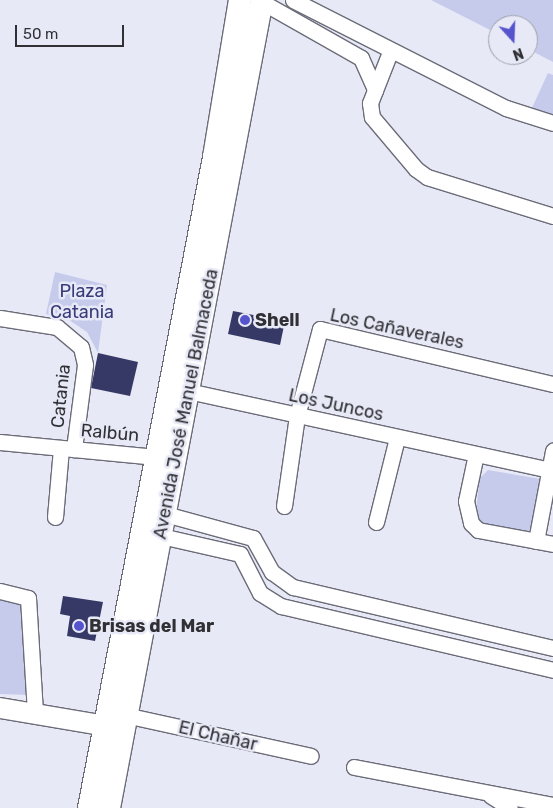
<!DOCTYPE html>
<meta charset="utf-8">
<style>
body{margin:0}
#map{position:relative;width:553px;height:808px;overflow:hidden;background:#e7e9f6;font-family:Rubik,sans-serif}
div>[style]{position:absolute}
.green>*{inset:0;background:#c6cbec}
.building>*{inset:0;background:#363965}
.roads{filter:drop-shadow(1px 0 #6b6c78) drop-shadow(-1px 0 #6b6c78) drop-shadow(0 1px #6b6c78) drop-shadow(0 -1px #6b6c78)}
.street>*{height:15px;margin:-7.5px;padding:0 7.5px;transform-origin:7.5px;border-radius:7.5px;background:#fff}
.secondary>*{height:20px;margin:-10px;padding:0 10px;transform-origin:10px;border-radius:10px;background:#fff}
.primary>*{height:22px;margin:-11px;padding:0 11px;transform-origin:11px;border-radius:11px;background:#fff}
.dots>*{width:14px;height:14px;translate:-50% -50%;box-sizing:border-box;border:2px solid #e7e9f6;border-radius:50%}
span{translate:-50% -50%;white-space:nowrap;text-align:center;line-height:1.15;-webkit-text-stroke:5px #e7e9f6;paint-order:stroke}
.park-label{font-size:18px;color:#383a79}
.poi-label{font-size:18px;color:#303035;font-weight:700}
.left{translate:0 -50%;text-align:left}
.street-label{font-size:18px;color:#303035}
.north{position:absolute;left:488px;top:15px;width:50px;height:50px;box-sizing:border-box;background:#e7e9f6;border:1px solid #9e9fa9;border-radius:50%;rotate:160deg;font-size:14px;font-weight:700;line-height:20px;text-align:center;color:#303035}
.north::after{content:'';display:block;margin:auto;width:18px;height:22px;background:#5654cc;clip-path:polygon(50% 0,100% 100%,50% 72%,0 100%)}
.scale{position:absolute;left:15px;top:25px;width:109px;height:22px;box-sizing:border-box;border:2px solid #303035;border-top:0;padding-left:6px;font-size:15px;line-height:18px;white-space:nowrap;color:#303035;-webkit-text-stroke:4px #e7e9f6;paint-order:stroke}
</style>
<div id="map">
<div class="green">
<i style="clip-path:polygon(431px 0,553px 0,553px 62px,528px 49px,528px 25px,498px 25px,498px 34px)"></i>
<i style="clip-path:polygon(548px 73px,553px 75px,553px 116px,531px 110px)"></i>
<i style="clip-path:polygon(55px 272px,107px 285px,98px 353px,87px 332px,69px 320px,46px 314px)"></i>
<i style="clip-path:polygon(488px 470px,541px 479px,534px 530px,528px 535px,480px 524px,475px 517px,480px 478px)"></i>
<i style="clip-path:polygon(0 599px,24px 604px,29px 695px,0 694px)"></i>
</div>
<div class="building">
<i style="clip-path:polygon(233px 311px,285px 321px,280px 345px,228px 334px)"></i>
<i style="clip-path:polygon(98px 353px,138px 362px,130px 396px,91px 388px)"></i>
<i style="clip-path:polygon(63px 596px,103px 602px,95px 641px,67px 636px,70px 616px,60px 614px)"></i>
</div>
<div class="roads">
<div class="street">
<i style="left:293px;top:0;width:239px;rotate:26.9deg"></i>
<i style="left:506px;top:108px;width:49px;rotate:17.7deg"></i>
<i style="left:262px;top:2px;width:114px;rotate:29.5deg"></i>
<i style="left:361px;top:58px;width:35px;rotate:66deg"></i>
<i style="left:390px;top:52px;width:55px;rotate:111.4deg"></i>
<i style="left:370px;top:103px;width:14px;rotate:82deg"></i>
<i style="left:372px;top:117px;width:68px;rotate:49.8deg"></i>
<i style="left:416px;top:169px;width:14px;rotate:36deg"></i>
<i style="left:427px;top:177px;width:132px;rotate:17.2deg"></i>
<i style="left:0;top:318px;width:58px;rotate:9deg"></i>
<i style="left:57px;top:327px;width:31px;rotate:40deg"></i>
<i style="left:81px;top:347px;width:18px;rotate:77deg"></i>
<i style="left:85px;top:365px;width:85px;rotate:97.5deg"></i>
<i style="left:188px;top:391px;width:370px;rotate:12.3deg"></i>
<i style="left:0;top:442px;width:157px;rotate:5.5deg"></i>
<i style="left:476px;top:454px;width:48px;rotate:102deg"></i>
<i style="left:466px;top:501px;width:23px;rotate:77deg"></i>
<i style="left:471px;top:523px;width:10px;rotate:45deg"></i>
<i style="left:478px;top:530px;width:76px;rotate:10.6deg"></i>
<i style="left:284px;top:506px;width:91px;rotate:-81.8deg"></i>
<i style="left:297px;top:416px;width:90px;rotate:-75.2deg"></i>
<i style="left:320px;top:329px;width:239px;rotate:13.3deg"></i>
<i style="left:165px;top:514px;width:91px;rotate:15.3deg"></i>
<i style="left:253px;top:538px;width:39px;rotate:61deg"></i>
<i style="left:272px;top:572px;width:26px;rotate:36deg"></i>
<i style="left:293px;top:587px;width:267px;rotate:13.2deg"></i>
<i style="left:55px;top:517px;width:69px;rotate:-85deg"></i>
<i style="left:376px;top:522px;width:87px;rotate:-76deg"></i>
<i style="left:161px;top:536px;width:81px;rotate:12.8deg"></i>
<i style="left:240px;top:554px;width:44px;rotate:62.9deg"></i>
<i style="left:260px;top:593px;width:25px;rotate:32deg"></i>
<i style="left:281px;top:606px;width:279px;rotate:13.2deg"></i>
<i style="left:536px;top:541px;width:92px;rotate:-79.3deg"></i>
<i style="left:0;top:591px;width:29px;rotate:14deg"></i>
<i style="left:28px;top:598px;width:114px;rotate:86.5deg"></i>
<i style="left:125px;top:715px;width:190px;rotate:12.4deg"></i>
<i style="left:354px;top:767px;width:203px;rotate:10.8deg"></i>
<i style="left:491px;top:796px;width:22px;rotate:32deg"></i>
</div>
<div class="secondary">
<i style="left:0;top:708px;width:108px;rotate:9.6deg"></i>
<i style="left:106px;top:726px;width:13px;rotate:42deg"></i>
</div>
<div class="primary">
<i style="left:89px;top:808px;width:663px;rotate:-79.13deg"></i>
<i style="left:214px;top:157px;width:159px;rotate:-80.6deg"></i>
<i style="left:109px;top:808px;width:822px;rotate:-79.28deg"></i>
</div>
</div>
<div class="dots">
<i style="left:245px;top:320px;background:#5654cc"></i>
<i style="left:79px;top:626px;background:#5654cc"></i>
</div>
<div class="park-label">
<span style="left:82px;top:302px">Plaza<br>Catania</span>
</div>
<div class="poi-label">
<span class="left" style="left:255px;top:320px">Shell</span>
<span class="left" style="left:89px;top:626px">Brisas del Mar</span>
</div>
<div class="street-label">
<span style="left:397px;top:329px;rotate:12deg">Los Cañaverales</span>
<span style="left:61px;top:396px;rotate:-84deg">Catania</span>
<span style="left:186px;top:404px;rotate:-79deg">Avenida José Manuel Balmaceda</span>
<span style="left:336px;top:405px;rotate:12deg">Los Juncos</span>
<span style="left:110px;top:433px;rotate:5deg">Ralbún</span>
<span style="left:218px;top:736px;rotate:13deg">El Chañar</span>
</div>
<div class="north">N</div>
<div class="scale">50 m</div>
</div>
